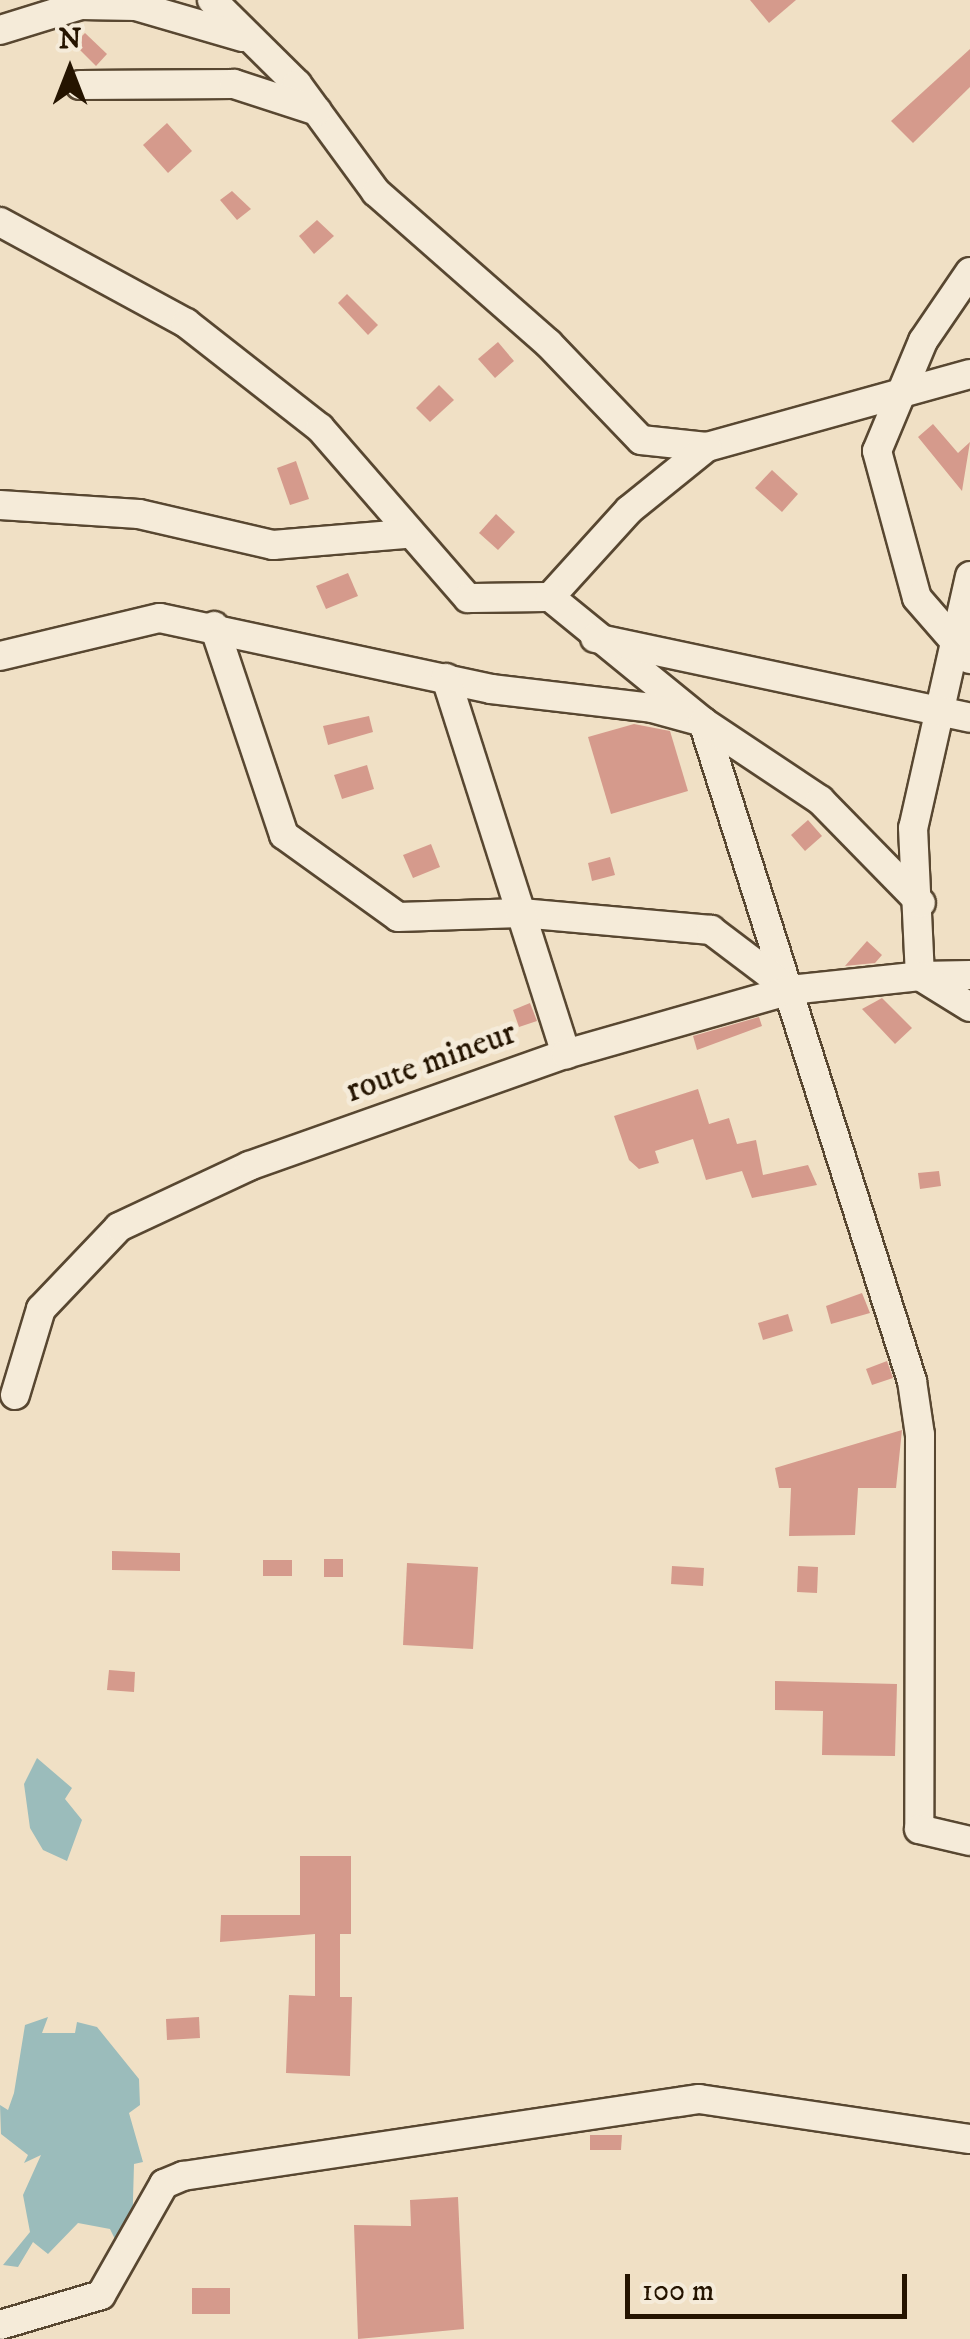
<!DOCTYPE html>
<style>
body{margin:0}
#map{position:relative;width:970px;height:2339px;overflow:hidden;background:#f0e0c5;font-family:"IM FELL DW Pica",serif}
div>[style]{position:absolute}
.water>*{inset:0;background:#9bbcbb}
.building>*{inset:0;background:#d59a8c}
.roads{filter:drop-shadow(2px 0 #584731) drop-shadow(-2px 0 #584731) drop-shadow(0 2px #584731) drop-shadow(0 -2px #584731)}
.minor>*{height:28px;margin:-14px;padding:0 14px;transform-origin:14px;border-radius:14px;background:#f5ebd9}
span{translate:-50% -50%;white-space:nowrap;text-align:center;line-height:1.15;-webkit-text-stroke:10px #f5ebd9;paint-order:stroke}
.street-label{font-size:35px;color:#251400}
.north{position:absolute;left:20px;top:20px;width:100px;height:100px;-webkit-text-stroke:8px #f5ebd9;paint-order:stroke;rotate:0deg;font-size:28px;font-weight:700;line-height:40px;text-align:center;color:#251400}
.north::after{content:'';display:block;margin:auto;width:35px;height:45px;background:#251400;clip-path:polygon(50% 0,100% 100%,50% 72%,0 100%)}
.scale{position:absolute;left:625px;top:2274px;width:282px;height:45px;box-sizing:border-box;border:5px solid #251400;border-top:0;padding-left:12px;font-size:30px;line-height:35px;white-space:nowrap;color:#251400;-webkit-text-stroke:8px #f5ebd9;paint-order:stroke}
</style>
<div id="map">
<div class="water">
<i style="clip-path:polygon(37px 1758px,72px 1788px,65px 1799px,82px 1820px,67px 1861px,43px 1850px,30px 1828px,24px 1784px)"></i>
<i style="clip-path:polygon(48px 2017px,42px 2033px,75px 2033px,77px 2022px,97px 2027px,139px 2079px,140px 2105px,129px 2113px,143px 2162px,134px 2164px,131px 2272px,110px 2229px,78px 2223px,48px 2254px,33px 2242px,18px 2267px,3px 2265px,30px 2232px,23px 2195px,41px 2155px,24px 2163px,28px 2155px,1px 2134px,0 2105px,8px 2110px,14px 2093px,25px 2025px)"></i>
</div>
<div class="building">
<i style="clip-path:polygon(750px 0,796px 0,769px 23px)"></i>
<i style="clip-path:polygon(85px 33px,107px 54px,96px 66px,74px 44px)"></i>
<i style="clip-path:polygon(970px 49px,970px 87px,913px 143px,891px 121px)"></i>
<i style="clip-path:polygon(167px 123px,192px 151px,168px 173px,143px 145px)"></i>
<i style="clip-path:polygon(232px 191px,251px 209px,237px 220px,220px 200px)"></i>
<i style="clip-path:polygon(317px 220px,334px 236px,314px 254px,299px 236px)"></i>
<i style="clip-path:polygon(347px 294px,378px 325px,368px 335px,338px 303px)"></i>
<i style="clip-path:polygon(498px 342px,514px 361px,495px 378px,478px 359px)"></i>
<i style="clip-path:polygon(439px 385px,454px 400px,430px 422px,416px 408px)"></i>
<i style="clip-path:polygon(933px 424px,958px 453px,970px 442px,962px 491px,918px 437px)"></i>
<i style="clip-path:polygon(296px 461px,309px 499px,290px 505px,277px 468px)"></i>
<i style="clip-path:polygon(772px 470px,798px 494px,782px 512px,755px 488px)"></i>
<i style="clip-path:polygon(496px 514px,515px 532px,498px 550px,479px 533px)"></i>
<i style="clip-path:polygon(348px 573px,358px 596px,326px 609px,316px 586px)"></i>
<i style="clip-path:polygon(369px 716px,373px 732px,328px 745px,323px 726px)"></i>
<i style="clip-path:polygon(634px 724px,670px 731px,688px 791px,611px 814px,588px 737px)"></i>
<i style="clip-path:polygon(367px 765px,374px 789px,342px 799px,334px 775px)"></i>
<i style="clip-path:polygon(808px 820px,822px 836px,805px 851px,791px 835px)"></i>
<i style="clip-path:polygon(431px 844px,440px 867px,413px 878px,403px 855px)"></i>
<i style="clip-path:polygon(610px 857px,615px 875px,592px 881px,588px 863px)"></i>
<i style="clip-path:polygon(867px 941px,882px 955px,875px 963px,845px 966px)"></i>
<i style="clip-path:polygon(882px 998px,912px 1028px,895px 1044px,862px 1009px)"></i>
<i style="clip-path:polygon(530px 1003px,537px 1021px,519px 1027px,513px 1010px)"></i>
<i style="clip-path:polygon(759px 1017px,762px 1026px,697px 1050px,693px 1036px)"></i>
<i style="clip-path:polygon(698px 1089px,709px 1124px,729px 1118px,737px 1144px,756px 1140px,763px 1175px,808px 1165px,817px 1185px,752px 1198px,742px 1171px,706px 1180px,693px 1139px,655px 1151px,659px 1163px,639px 1169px,629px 1160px,614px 1116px)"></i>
<i style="clip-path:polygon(939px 1171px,941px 1186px,920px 1189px,918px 1173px)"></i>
<i style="clip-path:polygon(862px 1293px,870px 1313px,831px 1324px,826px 1306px)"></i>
<i style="clip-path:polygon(788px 1314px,793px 1331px,763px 1340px,758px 1323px)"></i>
<i style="clip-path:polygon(887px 1361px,893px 1378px,872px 1385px,866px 1369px)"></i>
<i style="clip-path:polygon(902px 1430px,896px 1488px,858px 1488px,855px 1535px,789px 1536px,791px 1488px,779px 1488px,775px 1468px)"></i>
<i style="clip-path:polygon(112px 1551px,180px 1553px,180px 1571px,112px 1570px)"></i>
<i style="clip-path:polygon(324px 1559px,343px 1559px,343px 1577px,324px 1577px)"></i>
<i style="clip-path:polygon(263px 1560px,292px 1560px,292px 1576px,263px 1576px)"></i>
<i style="clip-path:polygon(407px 1563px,478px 1567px,473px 1649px,403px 1645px)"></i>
<i style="clip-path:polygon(672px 1566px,704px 1568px,703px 1586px,671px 1584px)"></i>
<i style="clip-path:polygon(798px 1566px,818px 1567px,817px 1593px,797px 1592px)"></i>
<i style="clip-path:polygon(109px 1670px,135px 1672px,134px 1692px,107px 1690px)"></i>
<i style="clip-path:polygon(775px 1681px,897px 1684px,895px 1756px,822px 1755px,823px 1711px,775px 1710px)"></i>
<i style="clip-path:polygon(300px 1856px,351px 1856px,351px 1934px,340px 1934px,340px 1997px,352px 1997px,350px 2076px,286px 2073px,289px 1995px,315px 1996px,315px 1934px,220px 1942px,221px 1915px,300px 1915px)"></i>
<i style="clip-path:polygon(199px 2017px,200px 2038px,167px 2040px,166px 2019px)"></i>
<i style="clip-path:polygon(590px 2135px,622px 2135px,621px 2150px,590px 2150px)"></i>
<i style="clip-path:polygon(458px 2197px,464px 2329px,358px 2339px,354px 2225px,411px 2226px,410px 2200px)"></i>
<i style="clip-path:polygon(192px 2288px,230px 2288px,230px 2314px,192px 2314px)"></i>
</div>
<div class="roads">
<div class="minor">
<i style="left:212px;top:0;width:120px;rotate:44.7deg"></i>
<i style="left:297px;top:84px;width:134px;rotate:53.8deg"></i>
<i style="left:376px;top:192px;width:229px;rotate:41.3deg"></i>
<i style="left:548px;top:343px;width:134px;rotate:46.2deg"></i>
<i style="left:641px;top:440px;width:66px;rotate:6.1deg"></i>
<i style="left:707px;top:447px;width:273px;rotate:-15.5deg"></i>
<i style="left:0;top:30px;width:85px;rotate:-17.2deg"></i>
<i style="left:81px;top:5px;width:55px;rotate:1deg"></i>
<i style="left:136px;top:6px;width:111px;rotate:16.2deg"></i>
<i style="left:80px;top:85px;width:154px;rotate:-0.4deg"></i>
<i style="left:234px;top:84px;width:87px;rotate:18deg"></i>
<i style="left:0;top:222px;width:212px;rotate:28.5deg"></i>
<i style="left:186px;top:323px;width:170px;rotate:38.1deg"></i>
<i style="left:320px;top:428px;width:225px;rotate:49deg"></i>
<i style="left:468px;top:598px;width:82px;rotate:-0.7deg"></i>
<i style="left:970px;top:272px;width:83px;rotate:124.3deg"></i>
<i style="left:923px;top:341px;width:119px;rotate:112.7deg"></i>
<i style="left:877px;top:451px;width:152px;rotate:74.8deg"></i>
<i style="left:917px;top:598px;width:81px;rotate:49deg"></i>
<i style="left:707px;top:447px;width:100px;rotate:141.1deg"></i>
<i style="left:629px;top:510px;width:118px;rotate:132.2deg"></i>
<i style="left:550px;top:597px;width:198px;rotate:39.2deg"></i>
<i style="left:703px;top:722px;width:691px;rotate:72.4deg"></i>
<i style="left:912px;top:1381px;width:55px;rotate:81.6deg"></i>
<i style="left:920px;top:1435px;width:394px;rotate:90.1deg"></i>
<i style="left:919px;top:1829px;width:52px;rotate:13.2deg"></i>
<i style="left:0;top:505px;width:139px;rotate:3.7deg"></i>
<i style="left:139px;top:514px;width:138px;rotate:13deg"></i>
<i style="left:273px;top:545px;width:132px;rotate:-4.8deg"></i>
<i style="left:970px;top:576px;width:258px;rotate:102.7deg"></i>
<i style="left:913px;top:828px;width:148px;rotate:87.3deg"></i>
<i style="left:920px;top:976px;width:50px;rotate:-1.1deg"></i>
<i style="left:214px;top:626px;width:220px;rotate:71.5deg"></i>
<i style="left:284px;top:835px;width:140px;rotate:35.7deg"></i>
<i style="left:398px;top:917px;width:123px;rotate:-1.9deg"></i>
<i style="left:521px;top:913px;width:191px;rotate:5.1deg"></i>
<i style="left:711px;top:930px;width:98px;rotate:37.1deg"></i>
<i style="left:595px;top:638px;width:383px;rotate:12deg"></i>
<i style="left:0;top:656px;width:164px;rotate:-13.4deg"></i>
<i style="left:160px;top:618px;width:339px;rotate:12.1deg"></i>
<i style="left:491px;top:689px;width:162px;rotate:6.7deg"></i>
<i style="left:652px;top:708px;width:53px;rotate:15.4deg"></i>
<i style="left:703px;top:722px;width:141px;rotate:33.7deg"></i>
<i style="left:820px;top:800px;width:144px;rotate:45.6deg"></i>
<i style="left:446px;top:678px;width:395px;rotate:72.3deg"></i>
<i style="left:15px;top:1395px;width:90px;rotate:-73.2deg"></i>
<i style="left:41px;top:1309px;width:113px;rotate:-46.4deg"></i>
<i style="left:119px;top:1227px;width:144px;rotate:-25.1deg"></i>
<i style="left:249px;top:1166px;width:336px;rotate:-19.5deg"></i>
<i style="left:566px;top:1054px;width:233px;rotate:-15.9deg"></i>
<i style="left:790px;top:990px;width:131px;rotate:-6.1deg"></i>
<i style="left:920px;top:976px;width:59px;rotate:31.8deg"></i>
<i style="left:0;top:2325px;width:105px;rotate:-16.5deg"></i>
<i style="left:101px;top:2295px;width:128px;rotate:-60.4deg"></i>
<i style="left:164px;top:2184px;width:21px;rotate:-23deg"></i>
<i style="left:183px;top:2176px;width:522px;rotate:-8.49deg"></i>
<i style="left:699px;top:2099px;width:274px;rotate:8.4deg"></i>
</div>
</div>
<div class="street-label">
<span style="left:431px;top:1062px;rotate:-20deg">route mineur</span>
</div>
<div class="north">N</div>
<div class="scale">100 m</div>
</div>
